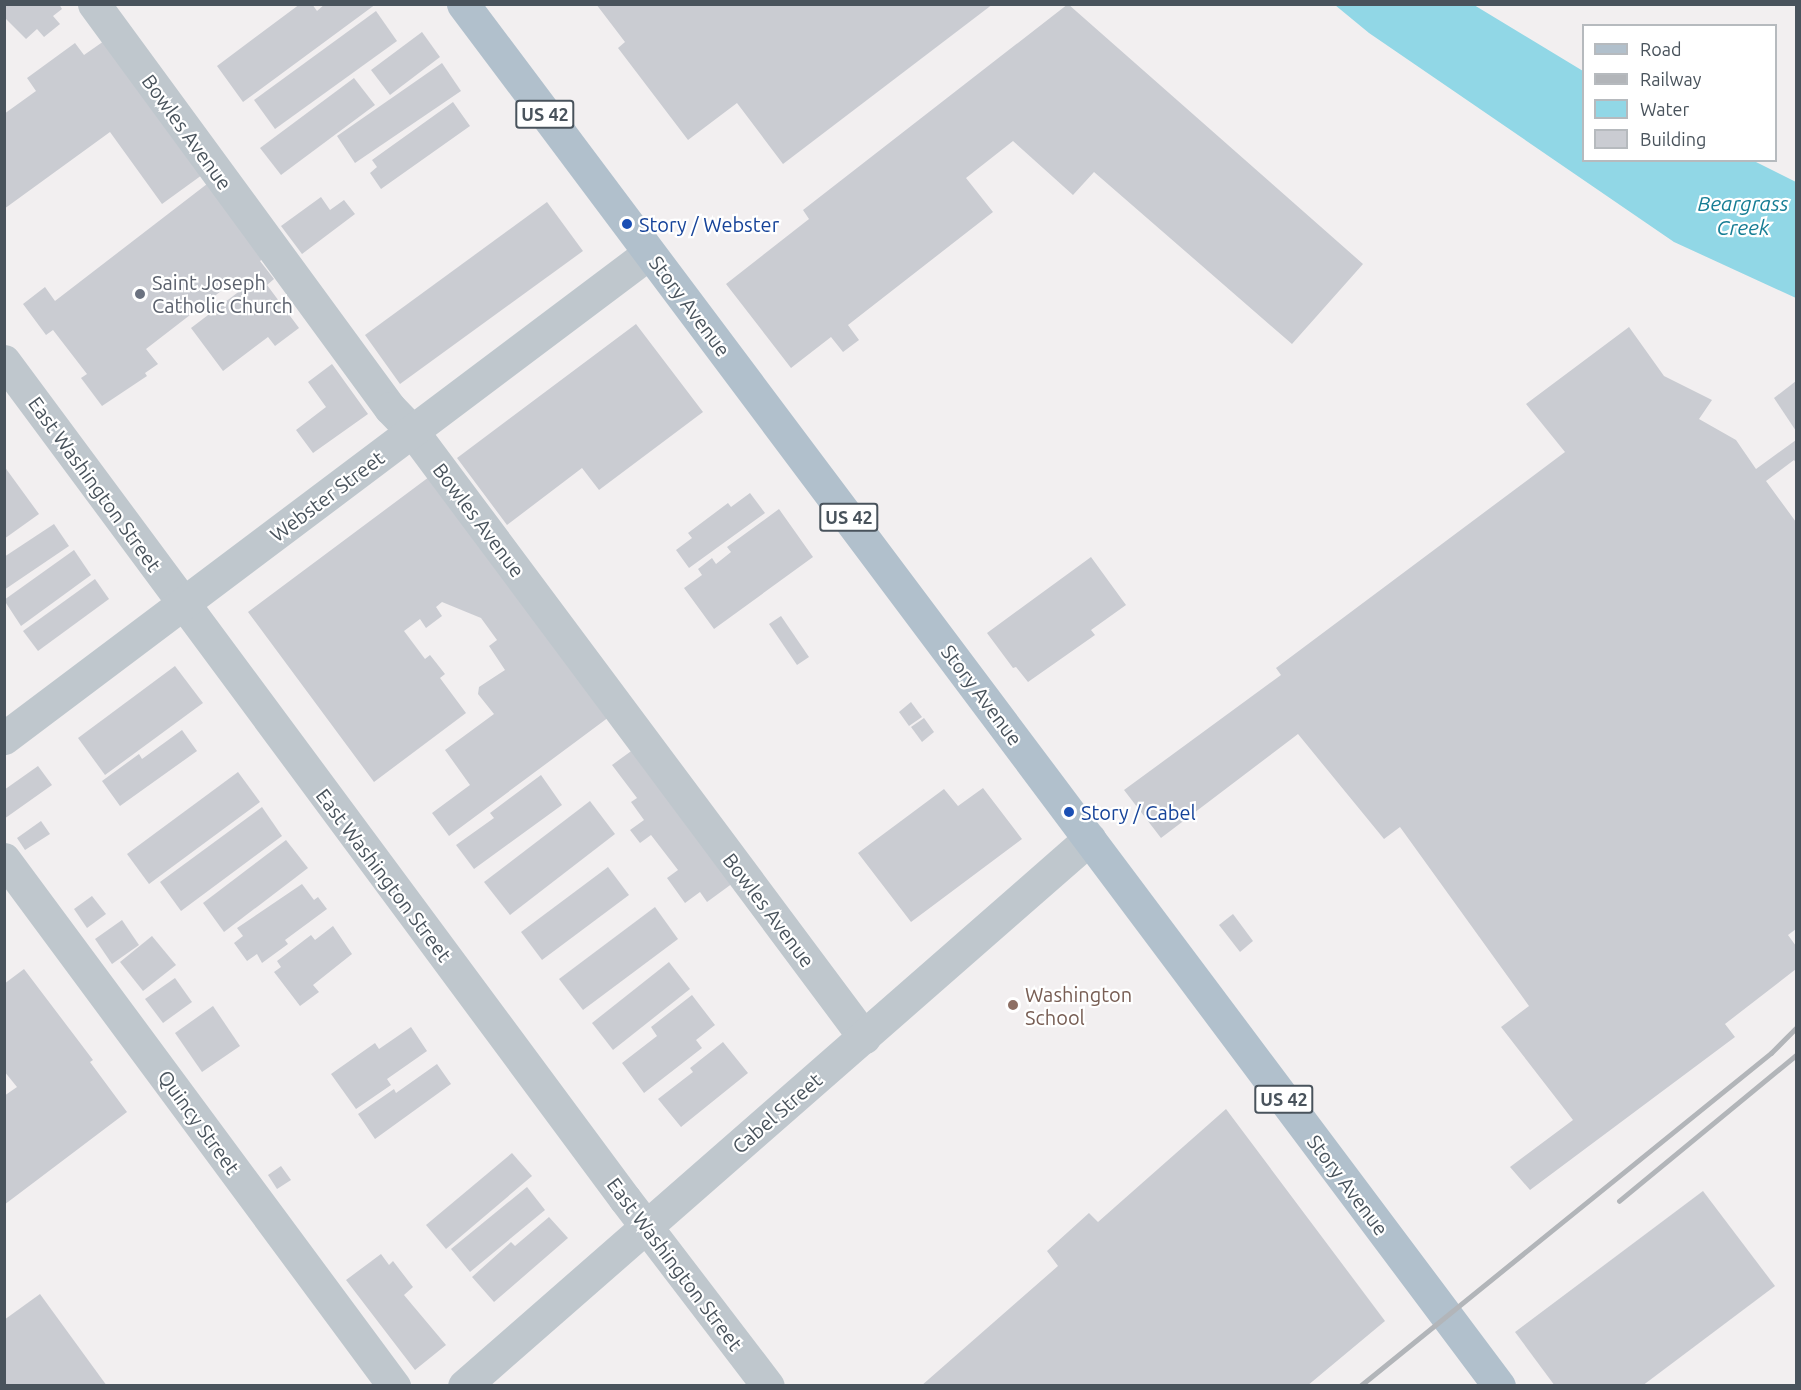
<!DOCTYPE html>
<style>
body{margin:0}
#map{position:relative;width:1801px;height:1390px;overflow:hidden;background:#f2eff0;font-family:Ubuntu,sans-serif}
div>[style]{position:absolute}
.water>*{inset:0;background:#91d7e6}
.building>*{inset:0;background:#caccd2}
.street>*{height:33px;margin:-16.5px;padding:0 16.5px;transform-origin:16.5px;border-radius:16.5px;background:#bfc7cd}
.primary>*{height:33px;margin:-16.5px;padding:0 16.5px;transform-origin:16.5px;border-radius:16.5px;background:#b1c0cc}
.rail>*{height:4.5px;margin:-2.25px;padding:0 2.25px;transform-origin:2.25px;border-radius:2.25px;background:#b2b5b9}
.dots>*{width:16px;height:16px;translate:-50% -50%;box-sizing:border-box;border:3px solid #fff;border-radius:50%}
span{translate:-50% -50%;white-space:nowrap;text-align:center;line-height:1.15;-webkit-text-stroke:4.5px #fff;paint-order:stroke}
.shield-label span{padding:2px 4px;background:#fff;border:2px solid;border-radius:4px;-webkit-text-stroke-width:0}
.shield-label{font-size:18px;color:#49535c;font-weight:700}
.street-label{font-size:20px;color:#49535c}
.transit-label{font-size:20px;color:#164399}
.left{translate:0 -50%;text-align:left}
.worship-label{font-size:20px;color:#5b616d}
.education-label{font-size:20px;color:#785e54}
.water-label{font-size:21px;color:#167d94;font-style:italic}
.frame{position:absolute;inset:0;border:6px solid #49535c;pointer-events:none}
.legend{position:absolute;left:1582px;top:24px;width:195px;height:138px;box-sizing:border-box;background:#fff;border:2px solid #b6babe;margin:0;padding:8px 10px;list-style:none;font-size:18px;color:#49535c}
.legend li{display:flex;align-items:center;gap:12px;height:30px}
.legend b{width:30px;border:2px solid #b6babe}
</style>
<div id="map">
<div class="water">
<i style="clip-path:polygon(1335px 5px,1474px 5px,1583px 71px,1584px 160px,1754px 161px,1796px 182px,1796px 298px,1674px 242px,1369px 33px)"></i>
</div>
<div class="building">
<i style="clip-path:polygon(4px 4px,59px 4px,62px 9px,53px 16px,60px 24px,44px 37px,37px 29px,26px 39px,4px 17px)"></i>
<i style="clip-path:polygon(300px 4px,312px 4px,317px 11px,325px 4px,376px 4px,243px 102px,217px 66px)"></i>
<i style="clip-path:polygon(596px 4px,993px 4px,783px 164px,737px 103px,688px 140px,618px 48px,625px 42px)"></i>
<i style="clip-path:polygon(1068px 4px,1363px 264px,1292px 344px,1094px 172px,1073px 195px,1013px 141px,966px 178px,993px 212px,848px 325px,859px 340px,843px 352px,831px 337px,791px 368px,726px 284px,809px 219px,803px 210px)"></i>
<i style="clip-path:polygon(376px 11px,397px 41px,275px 129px,254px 100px)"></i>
<i style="clip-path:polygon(422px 32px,440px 57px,390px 95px,371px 70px)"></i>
<i style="clip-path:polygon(104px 41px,202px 175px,162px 204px,110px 132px,4px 209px,4px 114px,36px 91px,27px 78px,75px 43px,84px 55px)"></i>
<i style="clip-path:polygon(442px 63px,461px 91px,355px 163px,337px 136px)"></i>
<i style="clip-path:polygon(354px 78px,375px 105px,281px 175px,260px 148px)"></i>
<i style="clip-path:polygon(453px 102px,470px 126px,381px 189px,370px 173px,377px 167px,372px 160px)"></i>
<i style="clip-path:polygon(207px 184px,264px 258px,260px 261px,274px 279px,267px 285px,299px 328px,275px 346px,268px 337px,223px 371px,191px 328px,241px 290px,234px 281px,146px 349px,158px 364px,145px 373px,147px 376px,102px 406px,81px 378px,87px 374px,53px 330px,46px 335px,23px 304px,45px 287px,55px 301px)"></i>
<i style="clip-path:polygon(321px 197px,330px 210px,344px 200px,355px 214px,302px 254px,281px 226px)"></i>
<i style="clip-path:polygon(547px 202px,583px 251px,400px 384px,365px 335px)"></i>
<i style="clip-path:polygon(636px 324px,703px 412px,599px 490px,582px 468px,507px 525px,457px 458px)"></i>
<i style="clip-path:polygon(1629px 327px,1664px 376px,1712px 400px,1699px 419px,1736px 440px,1756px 469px,1796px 440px,1796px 463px,1794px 460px,1766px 481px,1796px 522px,1796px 929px,1788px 935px,1796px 946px,1796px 969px,1725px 1024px,1735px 1037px,1530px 1190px,1510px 1167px,1573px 1120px,1501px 1027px,1529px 1006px,1400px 827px,1384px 839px,1298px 734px,1161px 838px,1124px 790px,1281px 675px,1276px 668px,1565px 452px,1526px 404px)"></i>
<i style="clip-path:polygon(332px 364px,368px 414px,313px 453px,296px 430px,326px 407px,308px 382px)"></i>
<i style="clip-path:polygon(1796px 381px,1796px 431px,1774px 398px)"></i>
<i style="clip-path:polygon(4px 466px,39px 514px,4px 539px)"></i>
<i style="clip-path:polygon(429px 477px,609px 717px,449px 836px,432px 813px,470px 785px,445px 750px,494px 714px,478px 694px,479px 687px,505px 670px,489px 646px,497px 640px,481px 618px,442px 602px,436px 607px,442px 616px,426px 628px,420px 619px,404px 631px,425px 659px,430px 655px,445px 674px,440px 678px,466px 713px,374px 782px,248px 612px)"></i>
<i style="clip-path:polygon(750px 493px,765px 513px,689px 568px,676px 550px,692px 538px,688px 533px,728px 503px,731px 507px)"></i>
<i style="clip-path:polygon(779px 509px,813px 557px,714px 629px,684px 588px,702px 575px,698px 569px,712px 558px,716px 564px,731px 552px,727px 547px)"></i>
<i style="clip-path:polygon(54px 524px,69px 546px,4px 590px,4px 557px)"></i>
<i style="clip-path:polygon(74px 550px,91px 575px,21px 626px,4px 600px)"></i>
<i style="clip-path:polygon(1091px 557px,1126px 605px,1091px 630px,1095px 635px,1028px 682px,1016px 667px,1013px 668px,987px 633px)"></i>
<i style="clip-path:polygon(95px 579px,109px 599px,38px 651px,23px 631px)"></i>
<i style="clip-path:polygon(781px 616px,809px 657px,797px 665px,769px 624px)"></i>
<i style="clip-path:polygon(175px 666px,203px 703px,105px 775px,78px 738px)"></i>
<i style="clip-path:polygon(911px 702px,922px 717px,909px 726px,899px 712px)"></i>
<i style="clip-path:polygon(924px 718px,934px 732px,922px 742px,911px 727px)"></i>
<i style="clip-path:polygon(182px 730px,197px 751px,120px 806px,102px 781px,139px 754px,142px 759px)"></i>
<i style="clip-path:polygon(634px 749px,733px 883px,707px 902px,700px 892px,685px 903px,667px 878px,678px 870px,651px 835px,640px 843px,630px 830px,644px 820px,631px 802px,637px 798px,612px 765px)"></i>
<i style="clip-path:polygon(38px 766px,52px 785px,4px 819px,4px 790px)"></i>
<i style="clip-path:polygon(238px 772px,260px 802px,149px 884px,127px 854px)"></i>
<i style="clip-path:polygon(541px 775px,562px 805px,474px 869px,456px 845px,494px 818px,490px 813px)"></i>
<i style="clip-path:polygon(983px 788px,1022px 839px,911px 922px,858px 853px,944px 789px,958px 806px)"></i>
<i style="clip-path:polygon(590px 801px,615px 834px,510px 915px,484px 882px)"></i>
<i style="clip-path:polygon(262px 807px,282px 836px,181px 911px,160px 882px)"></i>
<i style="clip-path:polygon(41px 821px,50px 834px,25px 850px,17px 838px)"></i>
<i style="clip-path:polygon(286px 840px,308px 868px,224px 932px,203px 903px)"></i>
<i style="clip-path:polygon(608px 867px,629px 895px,542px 960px,521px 932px)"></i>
<i style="clip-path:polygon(302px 884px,314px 900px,318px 897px,327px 909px,285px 940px,288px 944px,262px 963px,257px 954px,247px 961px,234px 943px,243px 936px,237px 928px)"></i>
<i style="clip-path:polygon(92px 896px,106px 914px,87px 928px,74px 909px)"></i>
<i style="clip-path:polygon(655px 907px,678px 939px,583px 1010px,559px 979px)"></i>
<i style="clip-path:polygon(1233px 914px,1253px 941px,1240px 952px,1219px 925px)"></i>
<i style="clip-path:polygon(122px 920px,139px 945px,112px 964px,95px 939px)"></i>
<i style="clip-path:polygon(333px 926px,352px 954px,313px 985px,319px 992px,300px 1006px,274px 972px,281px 967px,277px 961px,311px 935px,315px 940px)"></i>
<i style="clip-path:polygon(152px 936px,176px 965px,143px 991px,120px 962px)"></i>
<i style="clip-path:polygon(669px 962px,690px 989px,613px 1050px,592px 1023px)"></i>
<i style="clip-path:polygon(24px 969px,93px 1060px,90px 1062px,127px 1112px,4px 1205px,4px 1096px,17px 1087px,4px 1071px,4px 984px)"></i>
<i style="clip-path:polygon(175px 978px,192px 1002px,163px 1023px,145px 999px)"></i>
<i style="clip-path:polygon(692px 995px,715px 1025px,696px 1040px,702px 1048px,644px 1093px,622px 1063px,657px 1036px,651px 1027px)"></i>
<i style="clip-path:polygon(213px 1006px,240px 1046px,202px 1072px,175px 1033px)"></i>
<i style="clip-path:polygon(411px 1027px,427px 1051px,387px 1079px,391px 1085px,356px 1109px,331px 1074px,375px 1043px,379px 1049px)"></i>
<i style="clip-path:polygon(723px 1042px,748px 1073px,681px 1127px,658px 1099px,693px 1072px,690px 1068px)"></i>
<i style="clip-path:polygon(437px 1064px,451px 1084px,375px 1139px,358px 1114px,394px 1089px,396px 1093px)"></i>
<i style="clip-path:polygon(1226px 1109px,1385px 1321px,1307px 1386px,921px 1386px,1058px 1266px,1047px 1251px,1089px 1213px,1098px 1222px)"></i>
<i style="clip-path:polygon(512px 1153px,532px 1176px,446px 1249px,426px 1225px)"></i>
<i style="clip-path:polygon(281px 1166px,291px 1180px,277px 1189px,268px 1175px)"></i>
<i style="clip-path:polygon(527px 1187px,545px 1210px,470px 1272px,451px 1249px)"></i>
<i style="clip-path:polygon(1703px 1191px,1775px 1286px,1642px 1386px,1555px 1386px,1515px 1332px)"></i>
<i style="clip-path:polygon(549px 1217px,568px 1238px,494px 1302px,472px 1277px,511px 1242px,515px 1246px)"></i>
<i style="clip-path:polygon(381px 1254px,389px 1265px,393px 1261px,413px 1287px,404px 1295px,446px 1345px,415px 1370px,346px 1280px)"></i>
<i style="clip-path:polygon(40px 1294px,107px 1386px,4px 1386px,4px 1320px)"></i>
</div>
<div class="street">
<i style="left:94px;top:4px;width:501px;rotate:53.77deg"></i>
<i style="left:390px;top:408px;width:33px;rotate:46deg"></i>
<i style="left:413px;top:432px;width:755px;rotate:53.3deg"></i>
<i style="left:4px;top:361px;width:1043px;rotate:53.46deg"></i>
<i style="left:625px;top:1199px;width:235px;rotate:52.6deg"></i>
<i style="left:4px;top:738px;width:807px;rotate:-36.94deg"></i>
<i style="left:4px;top:859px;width:656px;rotate:53.5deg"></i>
<i style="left:464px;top:1386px;width:831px;rotate:-41.19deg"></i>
</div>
<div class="primary">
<i style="left:463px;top:4px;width:1727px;rotate:53.14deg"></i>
</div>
<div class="rail">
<i style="left:1619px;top:1201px;width:229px;rotate:-39.5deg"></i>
<i style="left:1360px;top:1386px;width:529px;rotate:-39.02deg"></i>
<i style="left:1771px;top:1053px;width:35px;rotate:-45deg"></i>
</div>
<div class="dots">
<i style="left:627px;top:224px;background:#1a4fb4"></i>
<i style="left:140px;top:294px;background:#6b7280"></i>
<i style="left:1069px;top:812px;background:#1a4fb4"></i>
<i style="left:1013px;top:1005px;background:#8d6e63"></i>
</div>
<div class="shield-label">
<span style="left:545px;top:114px">US 42</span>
<span style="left:849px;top:517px">US 42</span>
<span style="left:1284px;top:1099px">US 42</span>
</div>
<div class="street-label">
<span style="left:187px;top:132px;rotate:54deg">Bowles Avenue</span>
<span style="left:690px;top:306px;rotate:53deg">Story Avenue</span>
<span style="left:95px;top:484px;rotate:54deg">East Washington Street</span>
<span style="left:327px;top:496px;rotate:-37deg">Webster Street</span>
<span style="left:479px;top:520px;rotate:53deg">Bowles Avenue</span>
<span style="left:982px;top:695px;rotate:53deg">Story Avenue</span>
<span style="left:384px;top:875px;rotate:53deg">East Washington Street</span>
<span style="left:769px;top:910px;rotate:53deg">Bowles Avenue</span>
<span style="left:777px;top:1113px;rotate:-41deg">Cabel Street</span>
<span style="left:199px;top:1122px;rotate:54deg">Quincy Street</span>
<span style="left:1348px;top:1185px;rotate:53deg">Story Avenue</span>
<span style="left:675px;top:1264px;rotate:53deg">East Washington Street</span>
</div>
<div class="transit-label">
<span class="left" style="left:639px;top:224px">Story / Webster</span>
<span class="left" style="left:1081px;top:812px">Story / Cabel</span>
</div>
<div class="worship-label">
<span class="left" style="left:152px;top:294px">Saint Joseph<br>Catholic Church</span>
</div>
<div class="education-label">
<span class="left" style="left:1025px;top:1006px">Washington<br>School</span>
</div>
<div class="water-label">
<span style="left:1743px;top:215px">Beargrass<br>Creek</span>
</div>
<div class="frame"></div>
<ul class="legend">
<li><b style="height:8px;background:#b1c0cc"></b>Road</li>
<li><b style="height:8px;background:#b2b5b9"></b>Railway</li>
<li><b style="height:16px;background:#91d7e6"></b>Water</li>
<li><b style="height:16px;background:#caccd2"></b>Building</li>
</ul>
</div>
